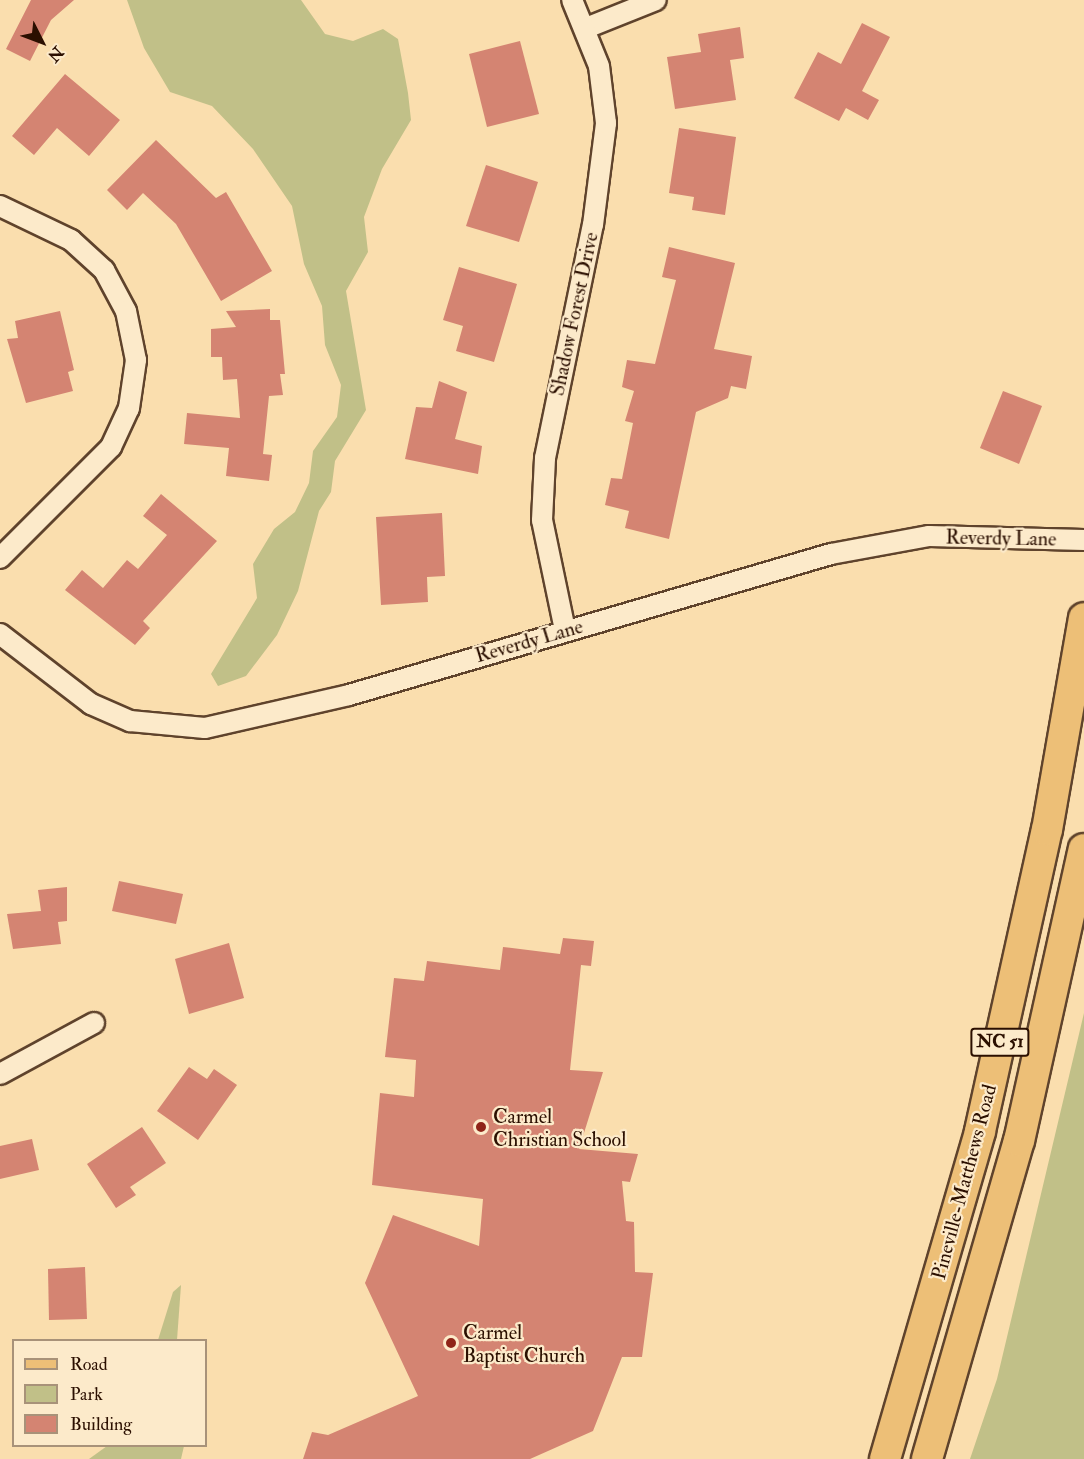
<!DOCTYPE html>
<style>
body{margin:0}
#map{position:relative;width:1084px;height:1459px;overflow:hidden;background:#fadeae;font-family:"IM FELL Double Pica",serif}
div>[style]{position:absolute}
.green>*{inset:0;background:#c1c088}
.building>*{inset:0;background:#d48472}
.roads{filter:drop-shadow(2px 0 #5f432c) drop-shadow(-2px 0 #5f432c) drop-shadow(0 2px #5f432c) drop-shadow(0 -2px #5f432c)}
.street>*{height:20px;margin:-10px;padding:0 10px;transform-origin:10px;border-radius:10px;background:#fceaca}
.primary>*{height:30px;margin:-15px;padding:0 15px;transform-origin:15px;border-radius:15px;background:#edbf77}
.dots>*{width:16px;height:16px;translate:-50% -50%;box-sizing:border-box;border:3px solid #fceaca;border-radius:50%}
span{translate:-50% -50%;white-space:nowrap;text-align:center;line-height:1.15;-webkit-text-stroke:4.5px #fceaca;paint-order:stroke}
.shield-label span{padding:2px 4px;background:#fceaca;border:2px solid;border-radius:4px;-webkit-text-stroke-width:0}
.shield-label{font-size:18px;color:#2b0f00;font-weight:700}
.street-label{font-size:20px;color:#2b0f00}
.poi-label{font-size:20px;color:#2b0f00}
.left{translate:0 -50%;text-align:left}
.legend{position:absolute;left:12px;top:1339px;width:195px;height:108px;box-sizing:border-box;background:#fceaca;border:2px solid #a89279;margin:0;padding:8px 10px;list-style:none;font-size:18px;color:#2b0f00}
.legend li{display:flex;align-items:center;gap:12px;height:30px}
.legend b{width:30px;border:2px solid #a89279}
.north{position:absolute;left:12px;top:12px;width:60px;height:60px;-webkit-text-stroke:4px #fceaca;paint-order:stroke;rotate:132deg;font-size:16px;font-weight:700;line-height:24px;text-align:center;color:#2b0f00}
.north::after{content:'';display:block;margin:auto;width:21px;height:27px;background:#2b0f00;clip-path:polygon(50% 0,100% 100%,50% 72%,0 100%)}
</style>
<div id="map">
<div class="green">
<i style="clip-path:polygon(127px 0,301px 0,325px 34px,353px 41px,383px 29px,398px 39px,408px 93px,411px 120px,382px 169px,364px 217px,368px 252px,346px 291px,366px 410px,335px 461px,331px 492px,319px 511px,298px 591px,277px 635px,246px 676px,218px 686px,211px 674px,257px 598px,253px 564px,274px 529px,295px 512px,309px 483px,313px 451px,337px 417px,341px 385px,325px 345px,322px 306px,304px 264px,292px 206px,253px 149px,212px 106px,170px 92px,144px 48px)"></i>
<i style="clip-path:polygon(1084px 1013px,1084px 1459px,970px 1459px,997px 1379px)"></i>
<i style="clip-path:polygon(181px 1285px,177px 1340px,158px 1340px,173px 1292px)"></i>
<i style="clip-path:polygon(107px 1446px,184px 1446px,181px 1459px,89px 1459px)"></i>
</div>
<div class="building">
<i style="clip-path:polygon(31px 0,74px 0,51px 20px,30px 61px,6px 49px)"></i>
<i style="clip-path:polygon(862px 23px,890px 37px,862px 91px,879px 100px,868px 120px,846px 108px,839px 121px,794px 98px,818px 52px,841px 64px)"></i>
<i style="clip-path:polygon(740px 27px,744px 58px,730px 60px,736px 100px,675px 109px,667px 57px,701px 52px,698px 34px)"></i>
<i style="clip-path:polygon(520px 41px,539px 114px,487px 127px,469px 54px)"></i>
<i style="clip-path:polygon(65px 74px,120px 120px,89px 156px,57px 128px,34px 155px,12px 136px)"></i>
<i style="clip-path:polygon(679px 128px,736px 137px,725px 215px,692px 210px,694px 197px,669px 193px)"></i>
<i style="clip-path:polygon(156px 140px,216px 198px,226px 192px,272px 271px,221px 301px,176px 224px,143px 193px,127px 210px,107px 190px)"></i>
<i style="clip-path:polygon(486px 165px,538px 182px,519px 242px,466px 226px)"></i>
<i style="clip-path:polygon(669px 247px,735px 263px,714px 349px,752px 356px,746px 389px,731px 386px,728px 398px,696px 412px,669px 539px,625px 528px,629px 511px,605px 505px,611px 478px,622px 479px,633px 423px,625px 421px,634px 391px,622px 387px,627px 360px,655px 364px,676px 280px,662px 277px)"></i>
<i style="clip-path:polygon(459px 267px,517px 284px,494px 362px,456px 351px,463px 326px,443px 320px)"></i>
<i style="clip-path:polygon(270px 309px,270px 320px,280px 320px,285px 374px,280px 374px,283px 395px,269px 396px,263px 454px,272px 455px,269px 481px,226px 476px,229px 448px,184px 444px,187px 413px,240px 418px,237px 379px,223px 380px,222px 357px,211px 357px,211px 329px,236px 327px,226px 311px)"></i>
<i style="clip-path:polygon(60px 311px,74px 370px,68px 372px,73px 391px,26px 403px,7px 339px,18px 338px,15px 321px)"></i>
<i style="clip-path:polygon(439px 381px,467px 392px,455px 439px,482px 446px,478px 474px,405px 459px,416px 407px,432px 408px)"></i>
<i style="clip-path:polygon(1003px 391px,1042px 406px,1019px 464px,980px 448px)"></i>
<i style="clip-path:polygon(161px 494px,217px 541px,143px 621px,150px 628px,135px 645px,65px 590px,82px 570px,103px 588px,127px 560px,138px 569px,167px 535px,143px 516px)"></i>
<i style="clip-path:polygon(442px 513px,445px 576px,427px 577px,428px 602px,381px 605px,376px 517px)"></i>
<i style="clip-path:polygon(119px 881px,183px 894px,176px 924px,112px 911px)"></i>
<i style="clip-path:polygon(67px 887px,67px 921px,58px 922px,61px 944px,13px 949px,7px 914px,41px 911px,38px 890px)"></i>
<i style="clip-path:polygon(563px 938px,594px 941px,591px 966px,581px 965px,570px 1070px,603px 1072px,579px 1149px,638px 1154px,630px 1182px,622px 1181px,626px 1221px,634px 1222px,635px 1272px,653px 1273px,642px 1357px,622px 1357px,593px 1431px,530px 1459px,303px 1459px,312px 1432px,328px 1435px,418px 1396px,365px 1283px,393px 1215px,479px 1246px,483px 1199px,372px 1185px,380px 1093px,414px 1097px,416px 1060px,385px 1057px,394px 978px,424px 981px,427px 961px,500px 970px,503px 947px,560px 954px)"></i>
<i style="clip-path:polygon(229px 943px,244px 998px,189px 1014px,175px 959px)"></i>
<i style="clip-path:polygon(189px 1067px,207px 1079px,214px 1069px,237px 1085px,198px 1140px,157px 1111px)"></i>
<i style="clip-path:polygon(142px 1127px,166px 1163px,130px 1187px,136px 1195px,116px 1208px,87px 1164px)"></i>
<i style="clip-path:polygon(32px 1139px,39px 1170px,0 1179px,0 1146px)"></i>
<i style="clip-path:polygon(85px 1267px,87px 1319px,49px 1320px,48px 1269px)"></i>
</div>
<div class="roads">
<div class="street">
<i style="left:586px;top:28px;width:75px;rotate:-21.8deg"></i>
<i style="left:0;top:206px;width:79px;rotate:25.6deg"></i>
<i style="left:71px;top:240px;width:45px;rotate:42.3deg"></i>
<i style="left:104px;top:270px;width:47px;rotate:61.8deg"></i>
<i style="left:126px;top:311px;width:50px;rotate:78.5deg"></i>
<i style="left:136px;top:360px;width:49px;rotate:98.3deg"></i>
<i style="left:129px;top:408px;width:43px;rotate:114.8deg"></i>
<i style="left:111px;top:447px;width:157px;rotate:135deg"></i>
<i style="left:565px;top:630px;width:112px;rotate:-101.8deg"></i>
<i style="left:542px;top:520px;width:62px;rotate:-87.2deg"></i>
<i style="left:545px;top:458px;width:238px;rotate:-78.4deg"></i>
<i style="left:593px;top:225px;width:103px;rotate:-82.7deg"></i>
<i style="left:606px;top:123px;width:57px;rotate:-97deg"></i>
<i style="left:599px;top:66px;width:71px;rotate:-112.2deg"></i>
<i style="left:0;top:634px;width:115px;rotate:37.6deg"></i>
<i style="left:91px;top:704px;width:43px;rotate:23.6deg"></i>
<i style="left:130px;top:721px;width:75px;rotate:5.3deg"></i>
<i style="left:205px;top:728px;width:148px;rotate:-12.9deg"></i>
<i style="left:349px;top:695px;width:502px;rotate:-16.31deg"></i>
<i style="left:831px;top:554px;width:100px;rotate:-10.4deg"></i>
<i style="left:929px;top:536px;width:155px;rotate:1.5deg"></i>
<i style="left:0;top:1074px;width:107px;rotate:-28.5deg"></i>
</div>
<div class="primary">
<i style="left:885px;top:1459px;width:341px;rotate:-73.8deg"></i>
<i style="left:980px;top:1131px;width:308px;rotate:-77.5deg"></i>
<i style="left:1047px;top:830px;width:215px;rotate:-80.1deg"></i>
<i style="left:927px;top:1459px;width:331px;rotate:-73.9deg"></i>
<i style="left:1019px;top:1141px;width:299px;rotate:-77.5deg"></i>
</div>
</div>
<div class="dots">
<i style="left:481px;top:1127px;background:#8f2418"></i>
<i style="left:451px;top:1343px;background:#8f2418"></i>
</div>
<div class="shield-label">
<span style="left:1000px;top:1042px">NC 51</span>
</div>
<div class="street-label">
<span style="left:574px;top:314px;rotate:-78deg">Shadow Forest Drive</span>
<span style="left:1001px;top:538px;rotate:1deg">Reverdy Lane</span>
<span style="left:529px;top:641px;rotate:-16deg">Reverdy Lane</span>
<span style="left:964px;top:1182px;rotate:-75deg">Pineville-Matthews Road</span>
</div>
<div class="poi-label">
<span class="left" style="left:493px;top:1128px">Carmel<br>Christian School</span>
<span class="left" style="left:463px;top:1344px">Carmel<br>Baptist Church</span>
</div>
<ul class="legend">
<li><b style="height:8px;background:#edbf77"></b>Road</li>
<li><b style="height:16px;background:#c1c088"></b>Park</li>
<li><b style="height:16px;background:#d48472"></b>Building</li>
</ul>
<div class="north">N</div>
</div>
